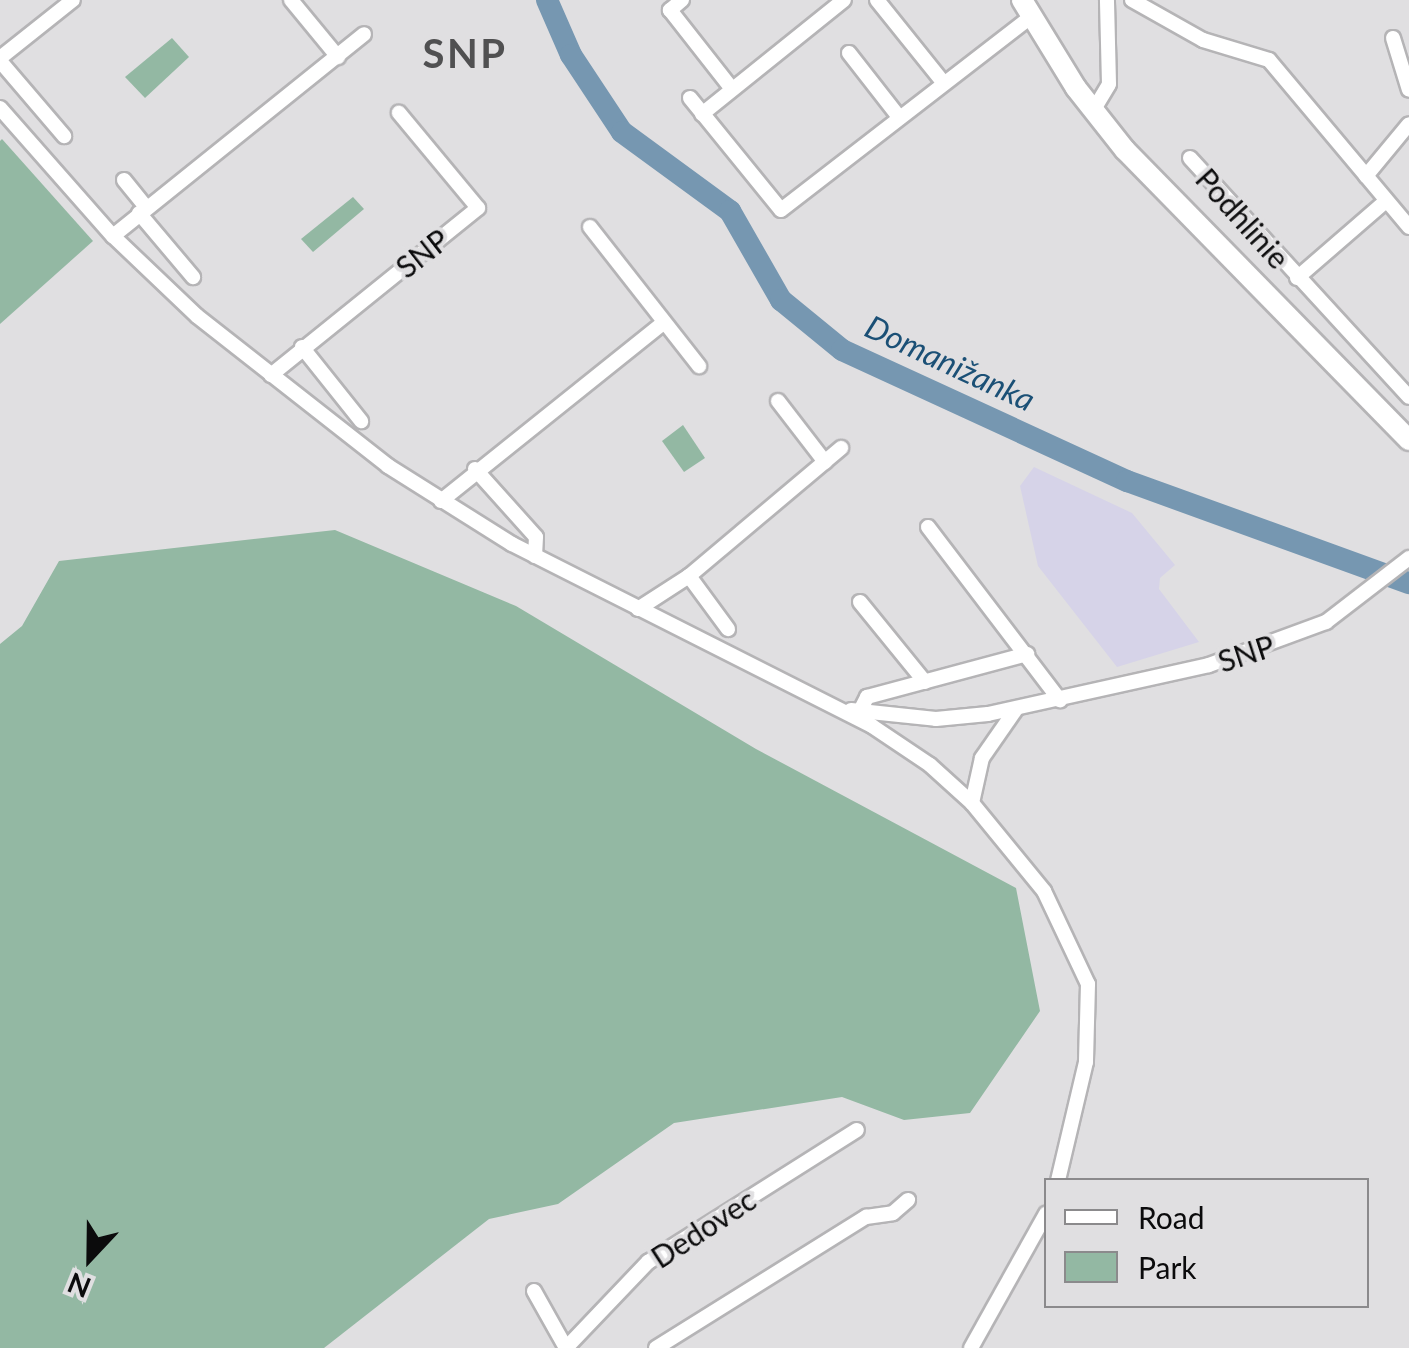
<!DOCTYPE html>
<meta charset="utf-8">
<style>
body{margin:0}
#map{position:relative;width:1409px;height:1348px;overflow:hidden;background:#e0dfe1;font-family:Lato,sans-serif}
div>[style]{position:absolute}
.education>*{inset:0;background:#d6d3e8}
.green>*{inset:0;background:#93b8a3}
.river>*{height:22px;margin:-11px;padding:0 11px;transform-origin:11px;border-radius:11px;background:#7697b1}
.roads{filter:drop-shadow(2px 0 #b5b4b6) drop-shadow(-2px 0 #b5b4b6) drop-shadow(0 2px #b5b4b6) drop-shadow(0 -2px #b5b4b6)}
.street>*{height:14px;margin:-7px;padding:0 7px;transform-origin:7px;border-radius:7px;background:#fff}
.secondary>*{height:20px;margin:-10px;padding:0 10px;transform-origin:10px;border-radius:10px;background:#fff}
span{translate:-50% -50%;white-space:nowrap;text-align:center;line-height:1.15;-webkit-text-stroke:8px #e0dfe1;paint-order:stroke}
.street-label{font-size:30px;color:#0b0b0c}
.water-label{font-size:32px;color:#1b5076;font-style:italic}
.district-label{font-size:40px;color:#505051;font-weight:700;letter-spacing:2.5px}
.legend{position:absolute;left:1044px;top:1178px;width:325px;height:130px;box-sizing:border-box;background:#e0dfe1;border:2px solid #8b8a8c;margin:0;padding:12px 18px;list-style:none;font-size:30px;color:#0b0b0c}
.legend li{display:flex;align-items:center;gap:20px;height:50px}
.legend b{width:50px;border:2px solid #8b8a8c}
.north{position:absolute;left:40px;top:1208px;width:100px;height:100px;-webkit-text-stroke:8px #e0dfe1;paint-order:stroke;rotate:202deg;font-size:28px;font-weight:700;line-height:40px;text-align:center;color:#0b0b0c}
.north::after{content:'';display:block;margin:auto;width:35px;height:45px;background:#0b0b0c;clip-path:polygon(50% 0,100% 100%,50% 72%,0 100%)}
</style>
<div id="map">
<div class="education">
<i style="clip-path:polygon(1034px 467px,1132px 513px,1175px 565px,1160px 578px,1159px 589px,1199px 642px,1117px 667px,1038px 566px,1020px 486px)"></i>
</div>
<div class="green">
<i style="clip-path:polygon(172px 38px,189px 57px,145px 98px,125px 77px)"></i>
<i style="clip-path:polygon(2px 139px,93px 241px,0 324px,0 141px)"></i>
<i style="clip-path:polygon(353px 197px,364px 209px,313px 252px,301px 239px)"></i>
<i style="clip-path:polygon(683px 425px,705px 458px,684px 472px,662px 441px)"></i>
<i style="clip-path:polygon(335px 530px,516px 606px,756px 749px,1016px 888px,1040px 1011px,970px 1113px,904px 1120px,842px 1097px,674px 1123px,558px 1204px,489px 1219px,324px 1348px,0 1348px,0 644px,22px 626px,59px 561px)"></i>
</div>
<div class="river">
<i style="left:547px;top:0;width:60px;rotate:66.4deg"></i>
<i style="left:571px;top:55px;width:92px;rotate:56.5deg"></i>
<i style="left:622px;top:132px;width:134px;rotate:36.2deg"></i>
<i style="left:730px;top:211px;width:103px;rotate:60.2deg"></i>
<i style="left:781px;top:300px;width:79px;rotate:39.3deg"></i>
<i style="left:842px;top:350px;width:314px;rotate:24.7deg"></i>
<i style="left:1127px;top:481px;width:300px;rotate:19.9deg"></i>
</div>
<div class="roads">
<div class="street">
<i style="left:291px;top:0;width:74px;rotate:50.5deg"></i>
<i style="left:682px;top:0;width:16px;rotate:140deg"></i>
<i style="left:670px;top:10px;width:100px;rotate:51.9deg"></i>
<i style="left:877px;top:0;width:105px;rotate:51.2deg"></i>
<i style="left:1132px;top:0;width:81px;rotate:29.4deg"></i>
<i style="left:1203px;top:40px;width:69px;rotate:16.9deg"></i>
<i style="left:1269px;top:60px;width:218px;rotate:50deg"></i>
<i style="left:1393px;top:38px;width:54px;rotate:72.9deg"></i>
<i style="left:849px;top:53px;width:81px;rotate:52deg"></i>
<i style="left:0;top:58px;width:93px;rotate:-38.5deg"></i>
<i style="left:0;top:61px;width:99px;rotate:49.5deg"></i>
<i style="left:690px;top:98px;width:144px;rotate:50.9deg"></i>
<i style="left:781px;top:210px;width:316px;rotate:-37.7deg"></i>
<i style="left:0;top:108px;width:171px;rotate:48.6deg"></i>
<i style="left:113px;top:236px;width:116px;rotate:43.6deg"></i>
<i style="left:197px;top:316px;width:243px;rotate:38.1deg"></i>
<i style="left:388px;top:466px;width:146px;rotate:32.2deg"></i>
<i style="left:512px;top:544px;width:403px;rotate:26.8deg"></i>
<i style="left:872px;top:726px;width:70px;rotate:33.9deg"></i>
<i style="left:930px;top:765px;width:57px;rotate:42.1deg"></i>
<i style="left:972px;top:803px;width:114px;rotate:50.7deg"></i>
<i style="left:1044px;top:891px;width:103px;rotate:64.7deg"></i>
<i style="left:1088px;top:984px;width:78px;rotate:91.5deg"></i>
<i style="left:1086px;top:1062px;width:121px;rotate:103.3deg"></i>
<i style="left:1093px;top:111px;width:31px;rotate:-59deg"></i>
<i style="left:1109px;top:84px;width:84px;rotate:-91.4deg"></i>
<i style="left:702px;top:114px;width:182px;rotate:-38.8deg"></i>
<i style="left:1190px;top:158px;width:324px;rotate:47.5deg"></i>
<i style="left:1366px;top:176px;width:67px;rotate:-50.4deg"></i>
<i style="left:124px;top:180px;width:35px;rotate:51deg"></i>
<i style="left:139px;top:213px;width:84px;rotate:49.8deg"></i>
<i style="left:590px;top:227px;width:177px;rotate:51.9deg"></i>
<i style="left:113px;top:236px;width:322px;rotate:-38.8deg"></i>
<i style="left:1297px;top:278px;width:118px;rotate:-40.9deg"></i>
<i style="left:302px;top:347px;width:95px;rotate:51.4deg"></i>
<i style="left:271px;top:375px;width:266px;rotate:-38.9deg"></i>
<i style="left:478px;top:208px;width:124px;rotate:-129.7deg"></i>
<i style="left:778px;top:401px;width:77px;rotate:52.4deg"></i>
<i style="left:475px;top:469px;width:91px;rotate:48.1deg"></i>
<i style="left:536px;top:537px;width:19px;rotate:93deg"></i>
<i style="left:441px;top:501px;width:283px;rotate:-38.7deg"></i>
<i style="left:928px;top:527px;width:218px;rotate:52.7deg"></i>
<i style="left:689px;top:576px;width:66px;rotate:53.7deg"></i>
<i style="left:860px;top:602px;width:103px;rotate:50.9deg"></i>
<i style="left:638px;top:609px;width:61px;rotate:-32.9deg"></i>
<i style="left:689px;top:576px;width:199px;rotate:-40.1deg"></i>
<i style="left:851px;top:710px;width:85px;rotate:6deg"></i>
<i style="left:936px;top:719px;width:52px;rotate:-5.5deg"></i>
<i style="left:988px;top:714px;width:226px;rotate:-12.5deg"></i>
<i style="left:1209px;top:665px;width:125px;rotate:-20.2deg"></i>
<i style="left:1326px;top:622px;width:105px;rotate:-37.6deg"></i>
<i style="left:860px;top:711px;width:16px;rotate:-63deg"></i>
<i style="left:867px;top:697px;width:166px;rotate:-15deg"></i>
<i style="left:972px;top:803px;width:46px;rotate:-77.5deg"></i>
<i style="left:982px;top:758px;width:60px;rotate:-55.2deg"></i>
<i style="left:534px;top:1291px;width:65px;rotate:60.7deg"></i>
<i style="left:566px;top:1348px;width:119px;rotate:-46.4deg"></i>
<i style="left:648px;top:1262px;width:247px;rotate:-32.3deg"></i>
<i style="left:656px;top:1348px;width:248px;rotate:-32deg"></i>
<i style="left:866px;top:1217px;width:27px;rotate:-8deg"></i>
<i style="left:893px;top:1213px;width:20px;rotate:-41deg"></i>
<i style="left:971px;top:1348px;width:154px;rotate:-60.8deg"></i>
</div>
<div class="secondary">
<i style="left:1022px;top:0;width:103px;rotate:58.5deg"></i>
<i style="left:1076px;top:88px;width:79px;rotate:51.7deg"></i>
<i style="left:1125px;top:150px;width:406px;rotate:45.6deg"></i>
</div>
</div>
<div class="street-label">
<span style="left:1243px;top:218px;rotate:48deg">Podhlinie</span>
<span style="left:422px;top:253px;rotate:-38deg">SNP</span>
<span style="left:1246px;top:653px;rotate:-18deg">SNP</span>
<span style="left:703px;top:1228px;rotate:-33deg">Dedovec</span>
</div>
<div class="water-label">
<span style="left:950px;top:363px;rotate:25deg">Domanižanka</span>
</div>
<div class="district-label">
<span style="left:465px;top:53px">SNP</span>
</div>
<ul class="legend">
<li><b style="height:12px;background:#fff"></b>Road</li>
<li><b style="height:28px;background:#93b8a3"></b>Park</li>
</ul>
<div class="north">N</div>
</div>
